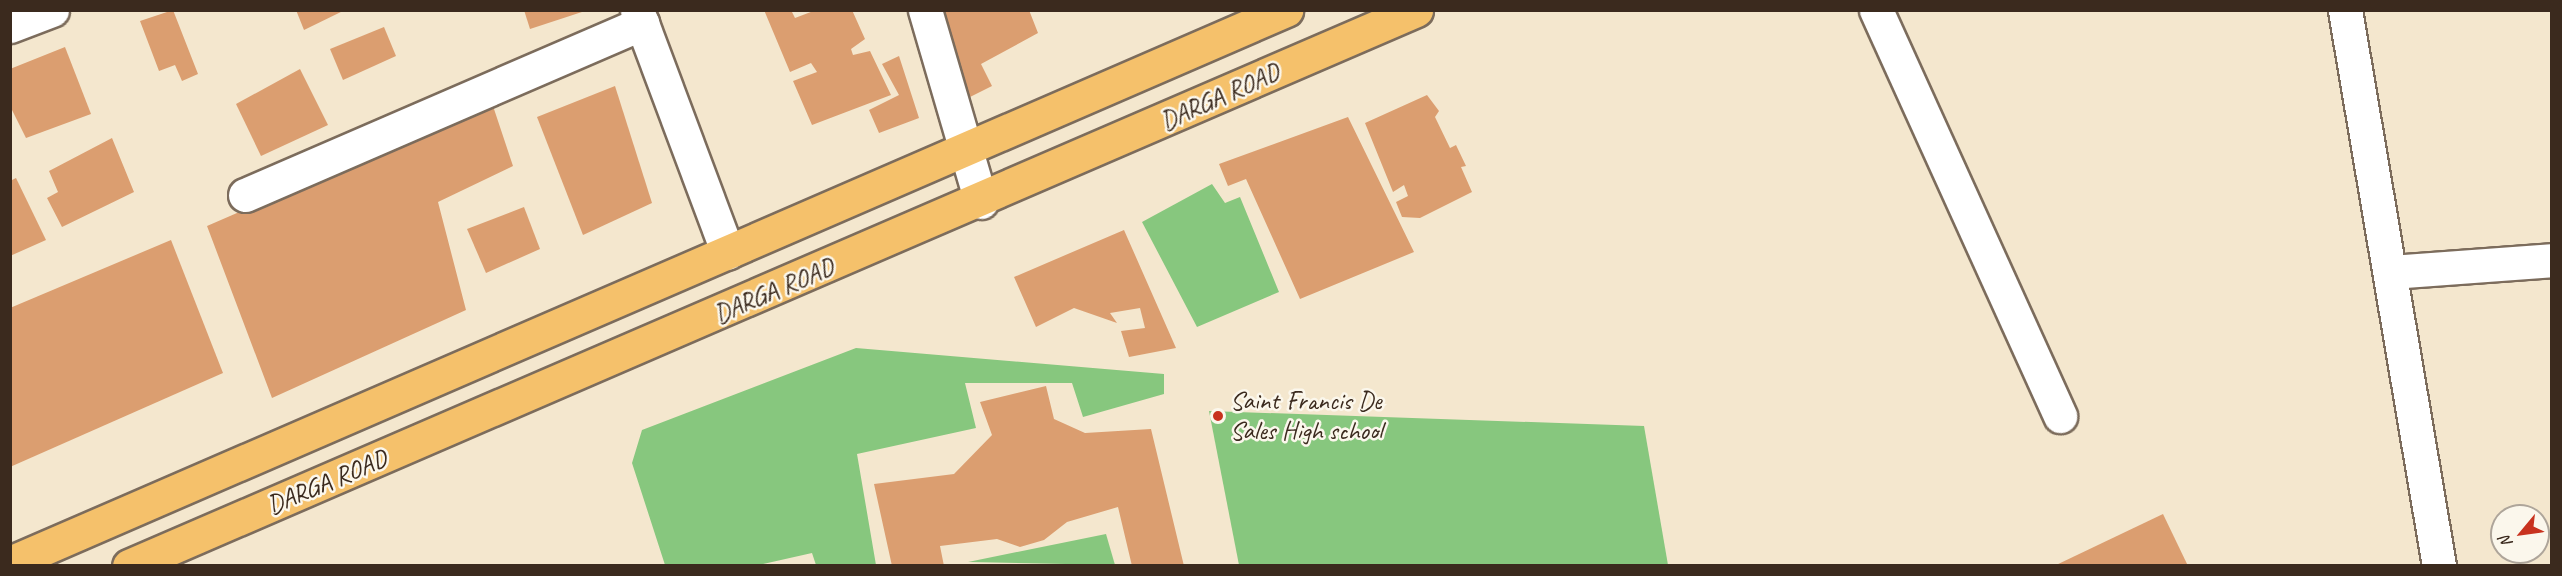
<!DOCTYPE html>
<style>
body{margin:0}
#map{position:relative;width:2562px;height:576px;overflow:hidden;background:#f4e7ce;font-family:Caveat,sans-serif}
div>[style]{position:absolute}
.green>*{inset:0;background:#87c77e}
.building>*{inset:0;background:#db9e70}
.roads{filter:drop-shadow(2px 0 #7c6c5c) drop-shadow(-2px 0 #7c6c5c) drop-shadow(0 2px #7c6c5c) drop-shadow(0 -2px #7c6c5c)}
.minor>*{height:33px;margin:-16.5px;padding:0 16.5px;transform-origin:16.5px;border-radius:16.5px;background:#fff}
.major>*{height:33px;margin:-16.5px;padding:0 16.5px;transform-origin:16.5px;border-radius:16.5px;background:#f5c16b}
.dots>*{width:16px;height:16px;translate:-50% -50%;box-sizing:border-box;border:3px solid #fbf7ec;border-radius:50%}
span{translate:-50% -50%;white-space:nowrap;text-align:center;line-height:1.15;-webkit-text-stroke:5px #fbf7ec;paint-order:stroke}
.street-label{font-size:26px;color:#3b2a1e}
.poi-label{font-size:26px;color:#3b2a1e}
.left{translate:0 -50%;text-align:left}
.frame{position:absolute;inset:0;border:12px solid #3b2a1e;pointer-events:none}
.north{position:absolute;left:2490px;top:504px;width:60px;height:60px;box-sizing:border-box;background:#fbf7ec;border:2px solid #aea59a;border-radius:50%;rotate:241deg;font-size:16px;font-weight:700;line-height:24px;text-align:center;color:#3b2a1e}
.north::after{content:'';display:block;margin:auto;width:21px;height:27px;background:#c8321e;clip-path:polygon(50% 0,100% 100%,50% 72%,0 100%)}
</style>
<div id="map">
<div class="green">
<i style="clip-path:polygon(1212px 184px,1225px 203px,1240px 197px,1279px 292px,1197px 327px,1142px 222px)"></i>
<i style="clip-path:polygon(856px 348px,1164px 374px,1164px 394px,1083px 417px,1072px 383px,965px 383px,976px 428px,857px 454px,876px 565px,816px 565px,812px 553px,759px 565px,665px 565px,632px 463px,642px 430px)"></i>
<i style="clip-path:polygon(1209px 411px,1644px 426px,1668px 565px,1239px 565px)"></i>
<i style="clip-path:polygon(1106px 534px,1115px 565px,968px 562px)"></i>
</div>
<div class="building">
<i style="clip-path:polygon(173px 10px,198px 74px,182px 81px,175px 65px,159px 71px,140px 21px)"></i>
<i style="clip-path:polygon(296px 10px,345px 10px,304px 30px)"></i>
<i style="clip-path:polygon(524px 10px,585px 10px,585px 11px,530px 29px)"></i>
<i style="clip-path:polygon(764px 10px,791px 10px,795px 18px,816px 10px,852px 10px,865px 39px,851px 49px,853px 55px,870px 51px,891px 95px,812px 125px,793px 81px,817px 72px,811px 63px,790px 72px)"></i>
<i style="clip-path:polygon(935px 10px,1029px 10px,1038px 33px,981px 64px,992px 86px,962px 101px)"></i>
<i style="clip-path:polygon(384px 27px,396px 56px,343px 80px,330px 49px)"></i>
<i style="clip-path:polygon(65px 47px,91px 114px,26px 138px,10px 106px,10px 69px)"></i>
<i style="clip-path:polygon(899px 56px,919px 118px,879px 133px,869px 110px,899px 95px,882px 64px)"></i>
<i style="clip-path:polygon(300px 69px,328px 125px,261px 156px,236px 104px)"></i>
<i style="clip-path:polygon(615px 86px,652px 203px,583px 235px,537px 117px)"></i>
<i style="clip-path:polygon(1427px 95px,1439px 111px,1435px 117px,1450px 148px,1456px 145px,1466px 166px,1461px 167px,1472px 192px,1420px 218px,1402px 217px,1396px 202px,1408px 196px,1404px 185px,1393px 192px,1365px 123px)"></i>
<i style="clip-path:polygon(492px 103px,513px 166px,438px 202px,466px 310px,272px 398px,207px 226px)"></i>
<i style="clip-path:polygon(1348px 117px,1414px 252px,1300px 299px,1246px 179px,1228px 186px,1219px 164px)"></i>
<i style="clip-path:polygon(112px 138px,134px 192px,62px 227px,47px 198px,58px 192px,49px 171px)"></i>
<i style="clip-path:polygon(16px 178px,46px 240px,10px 256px,10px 181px)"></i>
<i style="clip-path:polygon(524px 207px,540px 249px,486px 273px,467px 229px)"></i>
<i style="clip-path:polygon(1124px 230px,1176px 348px,1129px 357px,1121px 331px,1145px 328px,1140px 308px,1110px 313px,1117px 323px,1074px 308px,1036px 327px,1014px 277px)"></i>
<i style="clip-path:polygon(171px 240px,223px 373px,10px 467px,10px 308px)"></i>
<i style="clip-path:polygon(1046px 386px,1054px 419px,1085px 433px,1151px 429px,1184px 566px,1132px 566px,1118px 507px,1067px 522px,1044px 540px,1020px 547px,997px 539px,940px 546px,944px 566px,892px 566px,874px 484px,954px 474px,992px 435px,980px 402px)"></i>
<i style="clip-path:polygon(2163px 514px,2188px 566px,2054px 566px)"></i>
</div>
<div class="roads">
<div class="minor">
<i style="left:637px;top:10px;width:259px;rotate:69.5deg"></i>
<i style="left:925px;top:10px;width:200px;rotate:73.7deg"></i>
<i style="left:1876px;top:10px;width:446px;rotate:65.6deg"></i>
<i style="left:2345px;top:10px;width:564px;rotate:80.4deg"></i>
<i style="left:10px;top:26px;width:45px;rotate:-20.9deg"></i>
<i style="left:245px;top:195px;width:433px;rotate:-23.4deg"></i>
<i style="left:2390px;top:272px;width:162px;rotate:-4.2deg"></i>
</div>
<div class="major">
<i style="left:10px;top:563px;width:1391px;rotate:-23.43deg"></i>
<i style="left:129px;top:566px;width:1402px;rotate:-23.36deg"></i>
</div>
</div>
<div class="dots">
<i style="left:1218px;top:416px;background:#c8321e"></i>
</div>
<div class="street-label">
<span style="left:1220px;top:97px;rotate:-24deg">DARGA ROAD</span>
<span style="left:774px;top:291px;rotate:-23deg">DARGA ROAD</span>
<span style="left:327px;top:482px;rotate:-23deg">DARGA ROAD</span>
</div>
<div class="poi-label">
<span class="left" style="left:1230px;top:416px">Saint Francis De<br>Sales High school</span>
</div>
<div class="frame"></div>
<div class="north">N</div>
</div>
